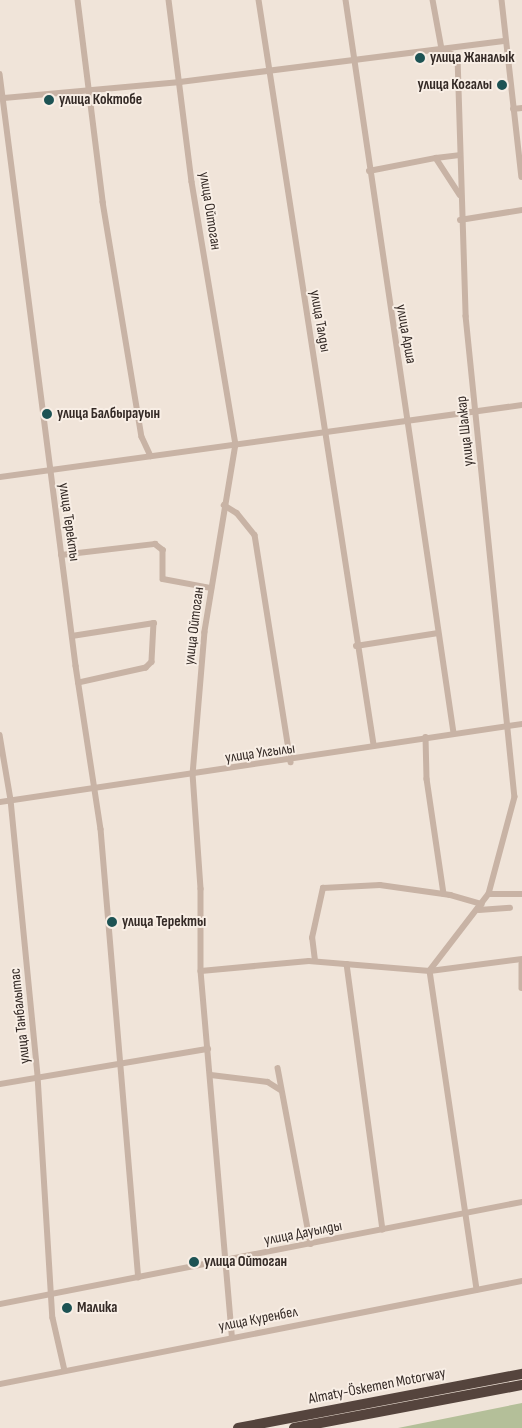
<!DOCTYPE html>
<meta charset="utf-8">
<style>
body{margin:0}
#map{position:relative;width:522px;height:1428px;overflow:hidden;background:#f0e4d9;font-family:"Sofia Sans Condensed",sans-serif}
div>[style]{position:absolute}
.green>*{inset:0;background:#b4bf99}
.street>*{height:5.5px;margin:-2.75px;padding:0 2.75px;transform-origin:2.75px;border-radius:2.75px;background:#c8b3a5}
.highway>*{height:10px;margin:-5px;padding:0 5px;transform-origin:5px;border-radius:5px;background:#55443d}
.dots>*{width:14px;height:14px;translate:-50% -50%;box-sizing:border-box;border:2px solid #f8eee5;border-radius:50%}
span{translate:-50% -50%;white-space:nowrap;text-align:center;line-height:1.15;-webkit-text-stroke:4px #f8eee5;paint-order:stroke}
.poi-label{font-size:15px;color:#342a26;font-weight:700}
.left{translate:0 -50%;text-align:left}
.right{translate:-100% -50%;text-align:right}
.street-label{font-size:15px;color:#342a26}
</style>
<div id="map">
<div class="green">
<i style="clip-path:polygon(522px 1403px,522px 1428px,398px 1428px)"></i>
</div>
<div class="street">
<i style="left:78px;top:0;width:204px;rotate:82.9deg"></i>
<i style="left:103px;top:202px;width:238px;rotate:80.6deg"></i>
<i style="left:142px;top:437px;width:21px;rotate:65deg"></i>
<i style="left:169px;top:0;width:183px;rotate:82.8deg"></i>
<i style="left:192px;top:182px;width:266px;rotate:80.5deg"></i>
<i style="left:236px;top:444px;width:191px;rotate:99.4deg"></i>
<i style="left:205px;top:632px;width:143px;rotate:94.8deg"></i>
<i style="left:193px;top:774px;width:115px;rotate:86deg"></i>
<i style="left:201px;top:889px;width:82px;rotate:90deg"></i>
<i style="left:201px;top:971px;width:366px;rotate:85.1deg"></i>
<i style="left:259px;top:0;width:754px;rotate:81.22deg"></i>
<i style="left:346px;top:0;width:741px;rotate:81.62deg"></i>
<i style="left:433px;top:0;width:50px;rotate:79.6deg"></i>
<i style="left:442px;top:49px;width:18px;rotate:27deg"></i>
<i style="left:458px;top:57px;width:259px;rotate:88.2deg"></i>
<i style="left:466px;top:316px;width:483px;rotate:84.2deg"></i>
<i style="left:515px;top:797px;width:100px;rotate:105deg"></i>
<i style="left:489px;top:894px;width:97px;rotate:127.5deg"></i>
<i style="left:430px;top:971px;width:322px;rotate:81.6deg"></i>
<i style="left:502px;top:0;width:178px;rotate:83.6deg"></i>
<i style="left:0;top:74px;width:597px;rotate:82.68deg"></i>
<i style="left:76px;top:666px;width:165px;rotate:81.3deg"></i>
<i style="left:101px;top:829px;width:450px;rotate:85.2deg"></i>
<i style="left:4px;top:98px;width:177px;rotate:-5.2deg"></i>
<i style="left:180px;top:82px;width:328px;rotate:-7.2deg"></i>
<i style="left:513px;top:109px;width:9px;rotate:-6deg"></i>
<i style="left:436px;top:158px;width:23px;rotate:-7deg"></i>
<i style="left:369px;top:171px;width:68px;rotate:-11deg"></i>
<i style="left:436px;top:158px;width:44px;rotate:57deg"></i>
<i style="left:460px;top:220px;width:63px;rotate:-9.2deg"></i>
<i style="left:0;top:477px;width:527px;rotate:-7.85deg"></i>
<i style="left:224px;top:505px;width:15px;rotate:32deg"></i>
<i style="left:237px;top:513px;width:28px;rotate:51deg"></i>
<i style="left:255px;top:535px;width:230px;rotate:81deg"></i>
<i style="left:61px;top:555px;width:95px;rotate:-6.7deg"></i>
<i style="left:155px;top:544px;width:10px;rotate:37deg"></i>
<i style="left:163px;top:550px;width:29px;rotate:90deg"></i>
<i style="left:163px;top:579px;width:49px;rotate:10.6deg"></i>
<i style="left:72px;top:636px;width:83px;rotate:-9deg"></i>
<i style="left:154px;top:623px;width:39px;rotate:93deg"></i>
<i style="left:152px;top:662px;width:8px;rotate:135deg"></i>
<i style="left:146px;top:668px;width:69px;rotate:167.4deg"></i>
<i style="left:356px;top:646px;width:83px;rotate:-9deg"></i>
<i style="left:0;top:735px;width:66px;rotate:80.4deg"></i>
<i style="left:11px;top:800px;width:277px;rotate:84.4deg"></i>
<i style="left:38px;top:1076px;width:242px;rotate:86.5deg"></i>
<i style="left:53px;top:1318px;width:54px;rotate:77.2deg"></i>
<i style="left:426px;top:737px;width:42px;rotate:88.6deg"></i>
<i style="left:427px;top:779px;width:116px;rotate:81.6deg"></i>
<i style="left:0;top:802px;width:528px;rotate:-8.5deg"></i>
<i style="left:489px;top:894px;width:32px"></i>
<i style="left:479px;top:910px;width:31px;rotate:-4deg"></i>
<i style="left:315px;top:961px;width:23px;rotate:-97deg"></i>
<i style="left:312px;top:938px;width:51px;rotate:-77.6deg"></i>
<i style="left:323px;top:888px;width:57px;rotate:-3deg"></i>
<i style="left:380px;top:885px;width:71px;rotate:8.1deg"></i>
<i style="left:450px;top:895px;width:33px;rotate:16deg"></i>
<i style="left:347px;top:964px;width:268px;rotate:82.3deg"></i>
<i style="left:522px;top:964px;width:24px;rotate:90deg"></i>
<i style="left:201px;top:971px;width:108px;rotate:-5.3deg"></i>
<i style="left:309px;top:961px;width:121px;rotate:4.7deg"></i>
<i style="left:430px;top:971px;width:93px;rotate:-7.4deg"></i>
<i style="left:278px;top:1068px;width:179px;rotate:79.4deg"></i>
<i style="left:211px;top:1075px;width:57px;rotate:7deg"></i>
<i style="left:268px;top:1082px;width:15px;rotate:32deg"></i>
<i style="left:0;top:1084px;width:211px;rotate:-9.6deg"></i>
<i style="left:0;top:1304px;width:532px;rotate:-11.06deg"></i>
<i style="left:0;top:1384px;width:532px;rotate:-11.16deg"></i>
</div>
<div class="highway">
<i style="left:238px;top:1428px;width:289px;rotate:-10.8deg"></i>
<i style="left:294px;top:1428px;width:232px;rotate:-10.7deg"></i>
</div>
<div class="dots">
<i style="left:420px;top:58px;background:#1d5354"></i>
<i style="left:502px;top:85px;background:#1d5354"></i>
<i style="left:49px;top:100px;background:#1d5354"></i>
<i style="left:47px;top:414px;background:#1d5354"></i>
<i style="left:112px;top:922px;background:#1d5354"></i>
<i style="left:194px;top:1262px;background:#1d5354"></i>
<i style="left:67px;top:1308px;background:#1d5354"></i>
</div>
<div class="poi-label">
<span class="left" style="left:430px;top:58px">улица Жаналык</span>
<span class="right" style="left:492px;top:85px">улица Когалы</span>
<span class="left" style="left:59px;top:100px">улица Коктобе</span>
<span class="left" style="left:57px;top:414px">улица Балбырауын</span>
<span class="left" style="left:122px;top:922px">улица Теректы</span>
<span class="left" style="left:204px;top:1262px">улица Ойтоган</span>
<span class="left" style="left:77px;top:1308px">Малика</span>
</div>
<div class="street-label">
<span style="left:210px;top:211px;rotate:81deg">улица Ойтоган</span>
<span style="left:320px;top:321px;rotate:80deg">улица Талды</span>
<span style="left:406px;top:334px;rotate:80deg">улица Арша</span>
<span style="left:465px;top:431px;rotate:-96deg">улица Шалкар</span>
<span style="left:69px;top:522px;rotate:82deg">улица Теректы</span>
<span style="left:194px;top:626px;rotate:-83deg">улица Ойтоган</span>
<span style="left:260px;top:753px;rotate:-8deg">улица Улгылы</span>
<span style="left:20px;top:1016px;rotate:-96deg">улица Танбалытас</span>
<span style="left:303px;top:1233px;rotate:-11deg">улица Дауылды</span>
<span style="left:258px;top:1319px;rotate:-11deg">улица Куренбел</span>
<span style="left:377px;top:1386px;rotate:-11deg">Almaty-Öskemen Motorway</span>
</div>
</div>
